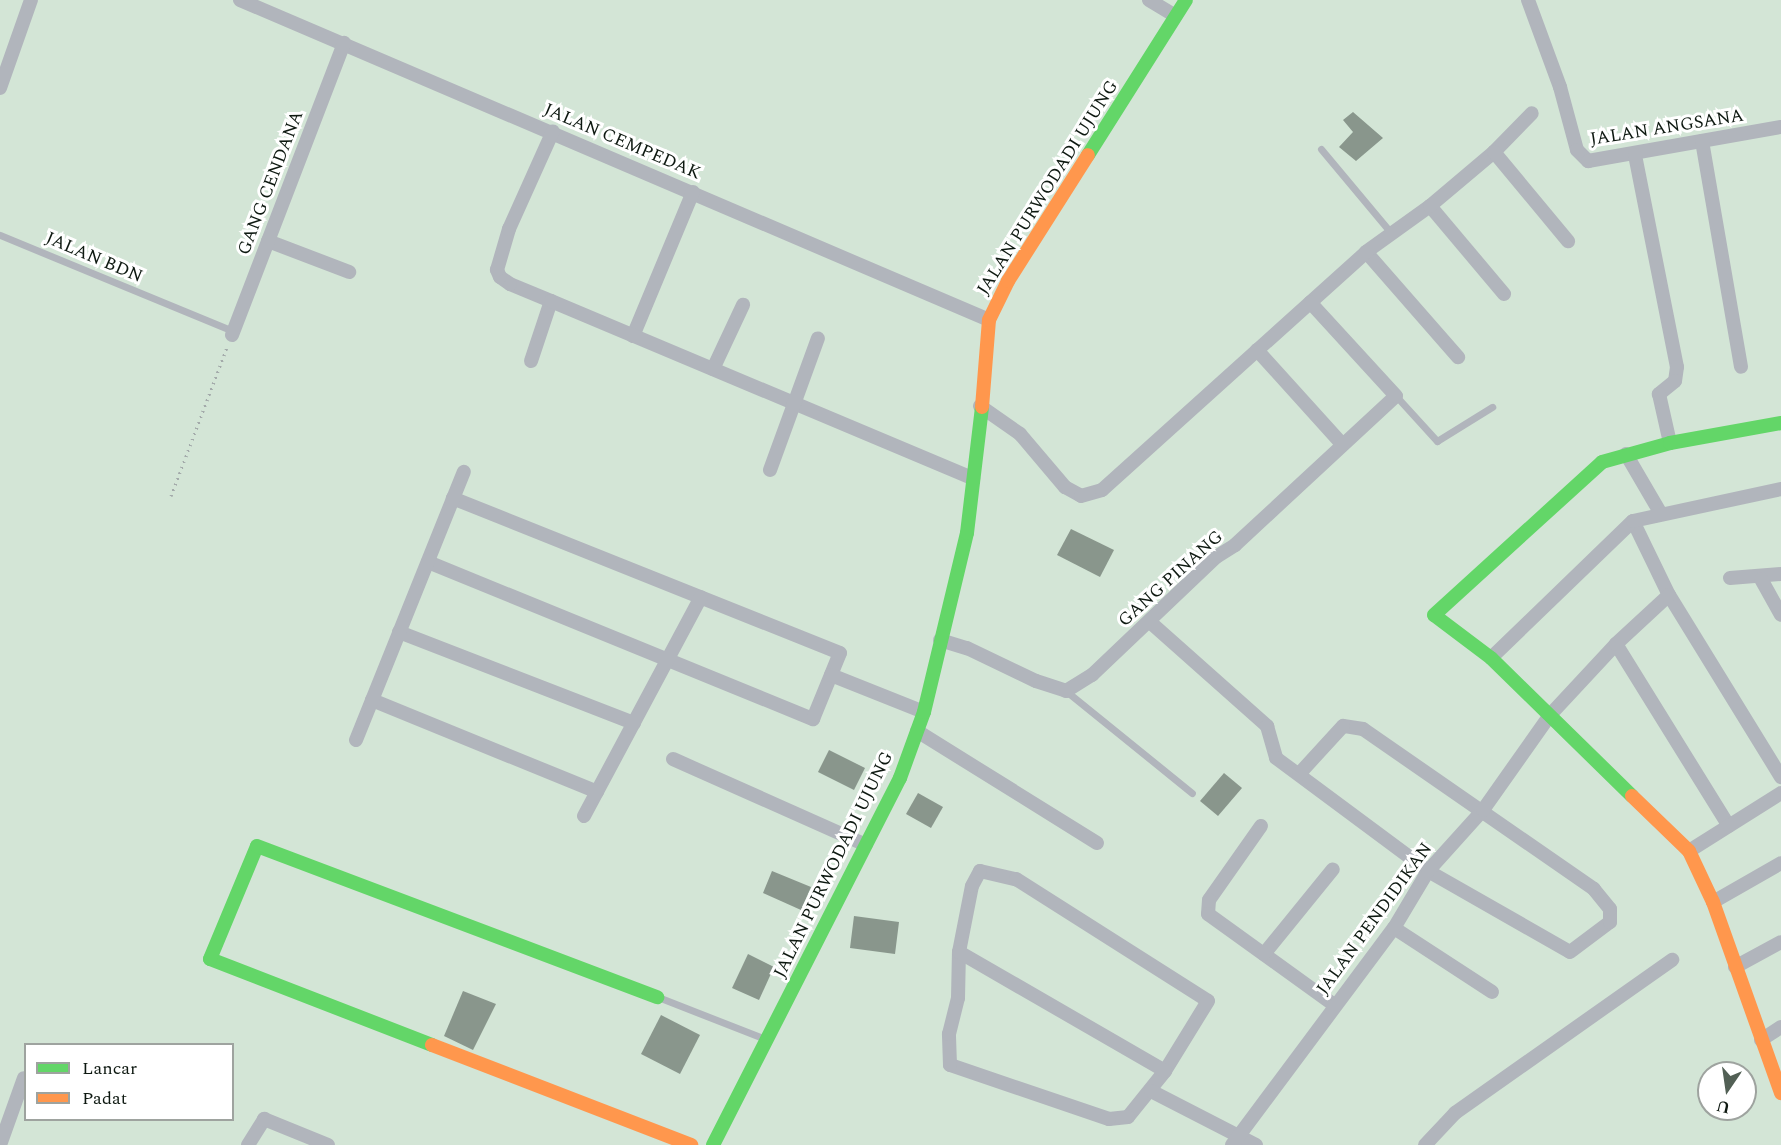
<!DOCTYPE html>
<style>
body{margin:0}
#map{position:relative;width:1781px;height:1145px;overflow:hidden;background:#d3e5d6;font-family:Spectral,serif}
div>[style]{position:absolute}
.building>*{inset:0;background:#89968c}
.path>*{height:3px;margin-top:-1.5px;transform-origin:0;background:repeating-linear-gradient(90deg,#a3aaaa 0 1.5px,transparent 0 6px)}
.lane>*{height:7px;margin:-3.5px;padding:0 3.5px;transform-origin:3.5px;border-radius:3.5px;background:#b1b5bc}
.street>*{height:14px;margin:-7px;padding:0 7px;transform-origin:7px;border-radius:7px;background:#b1b5bc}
.fast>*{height:14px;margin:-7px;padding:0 7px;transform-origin:7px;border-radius:7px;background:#63d668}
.slow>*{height:14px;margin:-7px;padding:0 7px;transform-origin:7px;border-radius:7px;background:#ff974d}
span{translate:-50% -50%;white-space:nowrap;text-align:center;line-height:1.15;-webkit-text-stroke:6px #fff;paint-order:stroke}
.street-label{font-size:18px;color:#0d1810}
.legend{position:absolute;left:24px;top:1043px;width:210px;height:78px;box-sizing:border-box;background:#fff;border:2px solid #9ea39f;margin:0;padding:8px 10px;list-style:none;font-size:18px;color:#0d1810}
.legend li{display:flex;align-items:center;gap:12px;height:30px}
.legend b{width:30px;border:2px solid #9ea39f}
.north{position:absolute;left:1697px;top:1061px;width:60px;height:60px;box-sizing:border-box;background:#fff;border:2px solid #9ea39f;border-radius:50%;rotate:193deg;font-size:16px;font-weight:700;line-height:24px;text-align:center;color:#0d1810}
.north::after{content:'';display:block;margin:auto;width:21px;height:27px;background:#526055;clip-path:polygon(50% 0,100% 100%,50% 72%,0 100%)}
</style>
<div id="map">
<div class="building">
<i style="clip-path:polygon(1353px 112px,1383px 138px,1356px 161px,1339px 147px,1353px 132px,1343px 120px)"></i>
<i style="clip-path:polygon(1071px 529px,1114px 550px,1100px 577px,1057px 555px)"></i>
<i style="clip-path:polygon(829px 750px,865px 768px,854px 790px,818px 772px)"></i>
<i style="clip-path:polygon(1224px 773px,1242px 788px,1218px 816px,1200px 801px)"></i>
<i style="clip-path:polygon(918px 793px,943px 807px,931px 828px,906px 814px)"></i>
<i style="clip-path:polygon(772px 871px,811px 887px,801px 910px,763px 893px)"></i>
<i style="clip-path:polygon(854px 916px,899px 922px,895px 954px,850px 948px)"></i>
<i style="clip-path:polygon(748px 954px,774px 967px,759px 1000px,732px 988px)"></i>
<i style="clip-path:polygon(463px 991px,496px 1004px,473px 1050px,444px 1036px)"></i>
<i style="clip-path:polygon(661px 1015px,700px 1035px,680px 1074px,641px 1054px)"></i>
</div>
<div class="path">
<i style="left:171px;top:496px;width:159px;rotate:-69.4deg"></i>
</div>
<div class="lane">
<i style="left:1321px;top:149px;width:111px;rotate:50.1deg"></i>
<i style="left:0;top:235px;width:252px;rotate:22.4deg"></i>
<i style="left:1396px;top:396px;width:61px;rotate:47.7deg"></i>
<i style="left:1437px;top:441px;width:65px;rotate:-31.7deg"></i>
<i style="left:1066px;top:691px;width:162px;rotate:39deg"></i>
<i style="left:658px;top:997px;width:115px;rotate:21.4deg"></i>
</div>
<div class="street">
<i style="left:240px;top:0;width:814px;rotate:23.13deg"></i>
<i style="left:1149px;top:0;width:31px;rotate:31deg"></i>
<i style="left:1528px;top:0;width:93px;rotate:69.8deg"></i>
<i style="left:1560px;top:87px;width:65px;rotate:74.9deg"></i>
<i style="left:1577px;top:150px;width:16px;rotate:45deg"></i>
<i style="left:1588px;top:161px;width:196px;rotate:-10deg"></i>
<i style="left:0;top:88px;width:93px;rotate:-70.6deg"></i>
<i style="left:1702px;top:141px;width:229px;rotate:80.2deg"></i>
<i style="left:1494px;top:152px;width:54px;rotate:-45.7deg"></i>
<i style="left:1635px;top:155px;width:216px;rotate:78.8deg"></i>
<i style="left:1677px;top:367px;width:14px;rotate:98deg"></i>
<i style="left:1675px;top:381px;width:21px;rotate:141deg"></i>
<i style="left:1659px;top:394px;width:50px;rotate:77.3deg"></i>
<i style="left:1430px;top:206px;width:115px;rotate:49.9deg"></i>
<i style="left:268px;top:241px;width:87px;rotate:20.9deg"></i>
<i style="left:1366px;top:252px;width:140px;rotate:48.8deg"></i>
<i style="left:551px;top:301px;width:44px;rotate:-157.5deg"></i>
<i style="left:510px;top:284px;width:12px;rotate:-145deg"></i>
<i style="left:500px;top:277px;width:8px;rotate:-113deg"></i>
<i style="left:497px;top:270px;width:43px;rotate:-73.7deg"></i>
<i style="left:509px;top:229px;width:107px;rotate:-65.8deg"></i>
<i style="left:232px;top:335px;width:313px;rotate:-69deg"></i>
<i style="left:633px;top:336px;width:156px;rotate:-67.4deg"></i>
<i style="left:1257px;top:350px;width:125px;rotate:47.9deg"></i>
<i style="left:531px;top:361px;width:63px;rotate:-71.6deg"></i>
<i style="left:551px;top:301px;width:458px;rotate:22.8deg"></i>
<i style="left:713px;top:369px;width:71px;rotate:-64.9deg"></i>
<i style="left:980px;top:406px;width:49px;rotate:35deg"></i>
<i style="left:1020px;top:434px;width:70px;rotate:49.7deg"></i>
<i style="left:1065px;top:487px;width:18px;rotate:29deg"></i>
<i style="left:1081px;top:496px;width:22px;rotate:-16deg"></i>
<i style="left:1102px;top:490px;width:355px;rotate:-42deg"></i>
<i style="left:1366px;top:252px;width:79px;rotate:-35.7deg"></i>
<i style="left:1430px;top:206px;width:84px;rotate:-40.2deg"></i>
<i style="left:1494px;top:152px;width:116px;rotate:50.3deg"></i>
<i style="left:1626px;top:454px;width:69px;rotate:59.7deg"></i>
<i style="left:770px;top:470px;width:140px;rotate:-70deg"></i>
<i style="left:1633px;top:521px;width:82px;rotate:64.1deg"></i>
<i style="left:1669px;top:595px;width:214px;rotate:58.4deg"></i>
<i style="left:428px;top:562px;width:416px;rotate:22.2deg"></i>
<i style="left:813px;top:719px;width:71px;rotate:-67.8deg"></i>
<i style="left:840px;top:653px;width:417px;rotate:-158.2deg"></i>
<i style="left:1730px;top:578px;width:51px;rotate:-4.5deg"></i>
<i style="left:1761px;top:579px;width:41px;rotate:60.9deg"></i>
<i style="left:1150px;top:622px;width:157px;rotate:41.6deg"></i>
<i style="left:1267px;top:726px;width:33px;rotate:74deg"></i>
<i style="left:1276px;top:758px;width:189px;rotate:36.6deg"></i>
<i style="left:1428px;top:871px;width:163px;rotate:29.7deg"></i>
<i style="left:1570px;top:952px;width:50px;rotate:-36.9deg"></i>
<i style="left:1610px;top:922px;width:13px;rotate:-90deg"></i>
<i style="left:1610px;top:909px;width:26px;rotate:-129deg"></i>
<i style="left:1594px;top:889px;width:281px;rotate:-145.3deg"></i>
<i style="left:1363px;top:729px;width:20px;rotate:-171deg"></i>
<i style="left:1343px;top:726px;width:65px;rotate:132.5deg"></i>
<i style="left:399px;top:632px;width:252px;rotate:21.2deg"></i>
<i style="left:940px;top:640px;width:28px;rotate:17deg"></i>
<i style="left:967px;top:648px;width:76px;rotate:25.6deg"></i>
<i style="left:1036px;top:681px;width:32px;rotate:18deg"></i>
<i style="left:1066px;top:691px;width:31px;rotate:-32deg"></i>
<i style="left:1092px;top:675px;width:171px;rotate:-43.6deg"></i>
<i style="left:1216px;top:557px;width:22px;rotate:-32deg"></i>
<i style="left:1235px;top:545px;width:219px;rotate:-42.8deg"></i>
<i style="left:1396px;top:396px;width:127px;rotate:-132.5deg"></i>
<i style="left:1616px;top:644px;width:214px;rotate:58.2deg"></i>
<i style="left:1491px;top:658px;width:197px;rotate:-44deg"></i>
<i style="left:1633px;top:521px;width:151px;rotate:-12.2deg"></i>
<i style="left:831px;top:675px;width:100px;rotate:21.7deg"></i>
<i style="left:372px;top:700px;width:243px;rotate:22.2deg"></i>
<i style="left:917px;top:731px;width:212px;rotate:31.9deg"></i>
<i style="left:356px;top:740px;width:289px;rotate:-68.1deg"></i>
<i style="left:673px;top:759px;width:211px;rotate:24deg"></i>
<i style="left:584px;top:816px;width:248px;rotate:-61.9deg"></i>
<i style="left:1261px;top:826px;width:90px;rotate:125.1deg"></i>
<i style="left:1209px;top:900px;width:14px;rotate:94deg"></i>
<i style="left:1208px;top:914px;width:155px;rotate:35.8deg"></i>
<i style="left:1689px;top:851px;width:109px;rotate:-32.2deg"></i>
<i style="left:980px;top:871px;width:37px;rotate:13deg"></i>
<i style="left:1016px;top:879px;width:227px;rotate:32.4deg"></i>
<i style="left:1208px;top:1001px;width:82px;rotate:121.6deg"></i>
<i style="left:1165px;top:1071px;width:59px;rotate:128.8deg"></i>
<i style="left:1128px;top:1117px;width:19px;rotate:174deg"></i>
<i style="left:1109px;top:1119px;width:168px;rotate:-161.2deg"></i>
<i style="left:950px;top:1065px;width:31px;rotate:-92deg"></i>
<i style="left:949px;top:1034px;width:37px;rotate:-76deg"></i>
<i style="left:958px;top:998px;width:46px;rotate:-88.8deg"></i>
<i style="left:959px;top:952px;width:67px;rotate:-78.9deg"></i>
<i style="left:972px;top:886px;width:17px;rotate:-62deg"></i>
<i style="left:1713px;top:902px;width:78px;rotate:-29.8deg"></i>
<i style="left:1394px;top:928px;width:117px;rotate:33.1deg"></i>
<i style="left:959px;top:952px;width:238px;rotate:30deg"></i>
<i style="left:1264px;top:954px;width:109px;rotate:-50.9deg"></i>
<i style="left:1735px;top:967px;width:52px;rotate:-28.5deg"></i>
<i style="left:1761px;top:1040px;width:24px;rotate:-33deg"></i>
<i style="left:1151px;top:1091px;width:118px;rotate:27.2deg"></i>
<i style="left:0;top:1145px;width:71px;rotate:-70.3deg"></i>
<i style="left:248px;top:1145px;width:31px;rotate:-58deg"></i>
<i style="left:264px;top:1119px;width:69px;rotate:22.1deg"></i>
<i style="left:1232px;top:1145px;width:271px;rotate:-53.3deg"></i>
<i style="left:1394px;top:928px;width:66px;rotate:-59.2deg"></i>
<i style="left:1428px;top:871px;width:82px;rotate:-48deg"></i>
<i style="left:1483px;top:810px;width:116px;rotate:-54.8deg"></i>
<i style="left:1550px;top:715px;width:97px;rotate:-47.1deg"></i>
<i style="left:1616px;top:644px;width:72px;rotate:-42.8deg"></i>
<i style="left:1425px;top:1145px;width:44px;rotate:-46.8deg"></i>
<i style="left:1455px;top:1113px;width:266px;rotate:-35.2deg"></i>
</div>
<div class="fast">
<i style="left:1088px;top:155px;width:183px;rotate:-57.7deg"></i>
<i style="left:1632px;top:796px;width:197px;rotate:-135.6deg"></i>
<i style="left:1491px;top:658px;width:71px;rotate:-143deg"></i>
<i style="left:1434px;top:615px;width:227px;rotate:-42.3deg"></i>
<i style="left:1602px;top:462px;width:71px;rotate:-15.6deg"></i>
<i style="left:1670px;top:443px;width:113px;rotate:-10.2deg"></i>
<i style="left:432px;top:1045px;width:238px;rotate:-158.8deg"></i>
<i style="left:210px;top:959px;width:122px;rotate:-67.4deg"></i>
<i style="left:257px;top:846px;width:428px;rotate:20.7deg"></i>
<i style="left:713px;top:1145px;width:412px;rotate:-63deg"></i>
<i style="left:900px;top:778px;width:70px;rotate:-70deg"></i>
<i style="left:924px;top:712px;width:184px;rotate:-76.5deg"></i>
<i style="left:967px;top:533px;width:127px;rotate:-83.2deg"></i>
</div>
<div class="slow">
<i style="left:982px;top:407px;width:87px;rotate:-85.4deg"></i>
<i style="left:989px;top:320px;width:43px;rotate:-64deg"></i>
<i style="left:1008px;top:281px;width:149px;rotate:-57.6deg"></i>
<i style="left:1632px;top:796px;width:79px;rotate:44deg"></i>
<i style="left:1689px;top:851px;width:56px;rotate:64.8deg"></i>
<i style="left:1713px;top:902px;width:203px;rotate:70.4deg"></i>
<i style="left:432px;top:1045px;width:278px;rotate:21.1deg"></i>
</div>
<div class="street-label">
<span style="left:1667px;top:128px;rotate:-9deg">JALAN ANGSANA</span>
<span style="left:622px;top:142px;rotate:23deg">JALAN CEMPEDAK</span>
<span style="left:271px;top:183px;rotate:-69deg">GANG CENDANA</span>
<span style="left:1048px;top:188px;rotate:-58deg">JALAN PURWODADI UJUNG</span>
<span style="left:94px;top:258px;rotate:23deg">JALAN BDN</span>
<span style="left:1171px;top:579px;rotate:-42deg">GANG PINANG</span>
<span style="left:834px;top:865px;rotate:-64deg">JALAN PURWODADI UJUNG</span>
<span style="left:1375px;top:919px;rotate:-54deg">JALAN PENDIDIKAN</span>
</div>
<ul class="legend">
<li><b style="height:8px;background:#63d668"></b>Lancar</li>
<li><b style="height:8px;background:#ff974d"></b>Padat</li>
</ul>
<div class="north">U</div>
</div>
